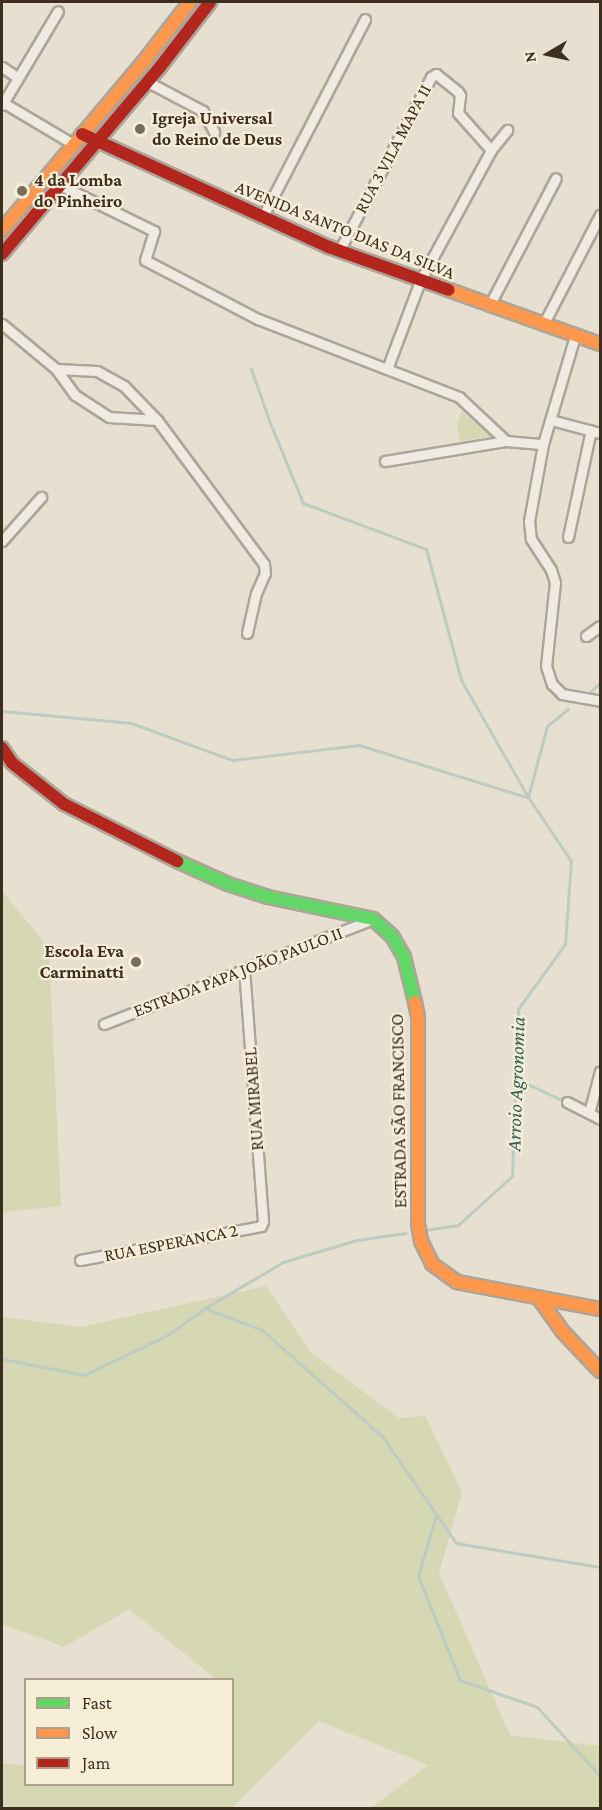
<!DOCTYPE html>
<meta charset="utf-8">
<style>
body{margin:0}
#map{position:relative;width:602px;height:1810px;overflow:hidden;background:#e7e0d1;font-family:"Crimson Pro",serif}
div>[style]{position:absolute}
.green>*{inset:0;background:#d6d7b3}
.stream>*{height:3px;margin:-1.5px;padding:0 1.5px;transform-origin:1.5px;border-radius:1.5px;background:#bcccc2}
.roads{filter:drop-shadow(2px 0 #ada599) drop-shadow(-2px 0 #ada599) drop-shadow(0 2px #ada599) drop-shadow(0 -2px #ada599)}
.street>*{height:9px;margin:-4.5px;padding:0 4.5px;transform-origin:4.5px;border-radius:4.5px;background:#efebe3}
.fast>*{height:12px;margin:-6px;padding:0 6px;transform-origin:6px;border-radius:6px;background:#63d668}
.slow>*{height:12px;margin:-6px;padding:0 6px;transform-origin:6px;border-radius:6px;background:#ff974d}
.jam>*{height:12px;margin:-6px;padding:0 6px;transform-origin:6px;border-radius:6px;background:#b3261e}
.dots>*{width:16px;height:16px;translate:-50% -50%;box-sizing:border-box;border:3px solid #f7eed8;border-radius:50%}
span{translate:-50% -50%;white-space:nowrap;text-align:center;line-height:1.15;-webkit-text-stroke:4.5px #f7eed8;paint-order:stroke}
.poi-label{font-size:18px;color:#3d2e20;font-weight:700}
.left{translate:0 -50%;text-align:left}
.right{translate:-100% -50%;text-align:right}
.street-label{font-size:18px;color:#3d2e20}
.water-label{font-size:20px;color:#2f5d5a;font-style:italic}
.frame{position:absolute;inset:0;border:3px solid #3d2e20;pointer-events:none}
.legend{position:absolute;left:24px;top:1678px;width:210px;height:108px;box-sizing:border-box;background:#f7eed8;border:2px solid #ada18e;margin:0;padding:8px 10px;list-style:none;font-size:18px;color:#3d2e20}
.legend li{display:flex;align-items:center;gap:12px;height:30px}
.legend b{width:30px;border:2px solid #ada18e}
.north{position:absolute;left:518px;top:24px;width:60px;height:60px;-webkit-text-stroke:4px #f7eed8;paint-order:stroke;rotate:261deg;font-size:16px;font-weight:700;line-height:24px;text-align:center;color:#3d2e20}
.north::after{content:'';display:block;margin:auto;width:21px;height:27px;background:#3d2e20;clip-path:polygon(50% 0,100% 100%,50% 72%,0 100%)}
</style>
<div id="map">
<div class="green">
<i style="clip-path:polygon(462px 411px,490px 436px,460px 442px,457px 423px)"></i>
<i style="clip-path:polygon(2px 891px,49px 948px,61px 1206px,2px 1212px)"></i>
<i style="clip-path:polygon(266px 1286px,311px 1353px,399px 1418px,425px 1416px,462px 1492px,439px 1573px,510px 1735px,600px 1746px,600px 1808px,371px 1808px,428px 1765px,319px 1721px,232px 1808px,2px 1808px,2px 1764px,25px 1765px,26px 1784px,232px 1784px,232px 1680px,216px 1679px,129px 1609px,64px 1647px,2px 1624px,2px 1317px,81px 1327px)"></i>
</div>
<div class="stream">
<i style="left:251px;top:369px;width:57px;rotate:70.6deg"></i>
<i style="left:270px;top:423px;width:87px;rotate:67.6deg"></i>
<i style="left:303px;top:503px;width:131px;rotate:20.5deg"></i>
<i style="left:426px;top:549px;width:136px;rotate:75deg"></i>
<i style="left:461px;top:680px;width:135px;rotate:60.2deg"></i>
<i style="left:588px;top:694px;width:16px;rotate:-43deg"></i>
<i style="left:2px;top:711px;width:130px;rotate:5.3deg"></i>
<i style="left:131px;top:723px;width:108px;rotate:20.1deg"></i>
<i style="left:232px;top:760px;width:128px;rotate:-6.7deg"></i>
<i style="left:359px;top:745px;width:175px;rotate:17.3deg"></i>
<i style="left:517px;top:1087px;width:7px;rotate:-56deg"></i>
<i style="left:521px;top:1081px;width:50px;rotate:25deg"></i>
<i style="left:424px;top:1230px;width:34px;rotate:-8deg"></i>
<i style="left:458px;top:1225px;width:73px;rotate:-42.2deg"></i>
<i style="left:512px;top:1176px;width:167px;rotate:-87.9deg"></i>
<i style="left:518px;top:1009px;width:80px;rotate:-54.1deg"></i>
<i style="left:565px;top:944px;width:83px;rotate:-85.9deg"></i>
<i style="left:571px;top:861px;width:77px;rotate:-123.9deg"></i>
<i style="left:528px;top:797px;width:73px;rotate:-75deg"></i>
<i style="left:547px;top:726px;width:27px;rotate:-39deg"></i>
<i style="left:205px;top:1308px;width:61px;rotate:21.1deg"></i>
<i style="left:262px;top:1330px;width:160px;rotate:41.5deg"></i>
<i style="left:382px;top:1436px;width:130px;rotate:55.3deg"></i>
<i style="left:456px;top:1543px;width:146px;rotate:9.5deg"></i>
<i style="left:2px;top:1359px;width:84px;rotate:11deg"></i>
<i style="left:84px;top:1375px;width:93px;rotate:-25.5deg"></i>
<i style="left:168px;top:1335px;width:46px;rotate:-36.1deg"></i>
<i style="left:205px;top:1308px;width:91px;rotate:-30.5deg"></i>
<i style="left:283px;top:1262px;width:77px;rotate:-16.6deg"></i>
<i style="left:357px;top:1240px;width:49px;rotate:-8.3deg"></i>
<i style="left:436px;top:1515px;width:64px;rotate:106.4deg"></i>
<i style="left:418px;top:1576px;width:112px;rotate:68deg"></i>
<i style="left:460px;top:1680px;width:82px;rotate:19.3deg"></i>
<i style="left:537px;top:1707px;width:93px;rotate:47.6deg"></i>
</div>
<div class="roads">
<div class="street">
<i style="left:2px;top:67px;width:18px;rotate:34deg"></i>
<i style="left:148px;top:82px;width:62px;rotate:27.8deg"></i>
<i style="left:203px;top:111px;width:24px;rotate:62deg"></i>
<i style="left:4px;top:103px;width:80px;rotate:30.7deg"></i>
<i style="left:2px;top:105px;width:109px;rotate:-59.2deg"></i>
<i style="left:60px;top:185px;width:105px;rotate:26.1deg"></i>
<i style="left:154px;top:231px;width:30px;rotate:107deg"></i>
<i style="left:145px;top:260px;width:127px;rotate:27.6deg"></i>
<i style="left:258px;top:319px;width:216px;rotate:21.2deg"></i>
<i style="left:459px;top:397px;width:64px;rotate:43.1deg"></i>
<i style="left:506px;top:441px;width:37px;rotate:5deg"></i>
<i style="left:262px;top:218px;width:224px;rotate:-62.6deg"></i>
<i style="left:339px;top:251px;width:197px;rotate:-62.1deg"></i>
<i style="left:431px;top:77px;width:6px;rotate:-31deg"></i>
<i style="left:436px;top:74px;width:28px;rotate:39deg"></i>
<i style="left:458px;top:92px;width:4px;rotate:56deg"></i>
<i style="left:460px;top:95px;width:18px;rotate:96deg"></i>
<i style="left:458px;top:113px;width:50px;rotate:48.3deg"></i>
<i style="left:489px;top:306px;width:144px;rotate:-62.4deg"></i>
<i style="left:2px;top:324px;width:70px;rotate:39.8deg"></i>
<i style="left:56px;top:369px;width:32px;rotate:54deg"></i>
<i style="left:75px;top:395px;width:40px;rotate:32.9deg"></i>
<i style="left:109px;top:417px;width:48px;rotate:3.6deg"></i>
<i style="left:543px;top:325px;width:124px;rotate:-62.6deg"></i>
<i style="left:575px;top:336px;width:113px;rotate:106.5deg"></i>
<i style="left:543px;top:444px;width:78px;rotate:100.3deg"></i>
<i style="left:529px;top:521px;width:18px;rotate:84deg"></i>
<i style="left:531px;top:539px;width:37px;rotate:57deg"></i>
<i style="left:551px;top:570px;width:13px;rotate:72deg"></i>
<i style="left:555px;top:582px;width:84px;rotate:96.1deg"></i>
<i style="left:546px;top:666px;width:19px;rotate:72deg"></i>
<i style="left:552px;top:684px;width:14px;rotate:45deg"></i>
<i style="left:562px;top:694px;width:39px;rotate:10deg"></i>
<i style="left:56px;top:369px;width:41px;rotate:2.8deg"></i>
<i style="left:97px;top:371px;width:31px;rotate:29deg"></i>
<i style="left:124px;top:386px;width:47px;rotate:45.9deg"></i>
<i style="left:157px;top:420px;width:179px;rotate:53.4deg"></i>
<i style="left:264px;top:564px;width:9px;rotate:84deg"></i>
<i style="left:265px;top:573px;width:22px;rotate:114deg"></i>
<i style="left:256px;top:593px;width:41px;rotate:102.7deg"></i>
<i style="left:387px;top:369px;width:94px;rotate:-69.4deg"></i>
<i style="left:420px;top:281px;width:149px;rotate:-61.5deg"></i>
<i style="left:491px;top:150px;width:26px;rotate:-51deg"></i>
<i style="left:551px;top:420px;width:51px;rotate:14.9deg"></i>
<i style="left:385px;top:461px;width:123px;rotate:-9.4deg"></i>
<i style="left:568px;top:537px;width:109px;rotate:-77.9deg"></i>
<i style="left:2px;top:541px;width:59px;rotate:-48.4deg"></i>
<i style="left:586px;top:636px;width:17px;rotate:-36deg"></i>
<i style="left:104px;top:1024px;width:289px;rotate:-21.3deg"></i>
<i style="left:567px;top:1102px;width:37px;rotate:27deg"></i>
<i style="left:589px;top:1113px;width:43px;rotate:-75.3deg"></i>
<i style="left:80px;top:1260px;width:184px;rotate:-10.6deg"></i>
<i style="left:261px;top:1226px;width:5px;rotate:-68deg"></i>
<i style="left:263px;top:1221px;width:251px;rotate:-94.3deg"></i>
</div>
<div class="fast">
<i style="left:177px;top:861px;width:56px;rotate:24.3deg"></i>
<i style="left:228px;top:884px;width:42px;rotate:18deg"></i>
<i style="left:268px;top:897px;width:107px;rotate:11.8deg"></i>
<i style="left:373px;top:919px;width:25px;rotate:42deg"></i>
<i style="left:392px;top:936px;width:24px;rotate:60deg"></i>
<i style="left:404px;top:957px;width:46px;rotate:76.3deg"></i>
</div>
<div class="slow">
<i style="left:2px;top:230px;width:222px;rotate:-49.9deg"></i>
<i style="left:145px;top:60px;width:73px;rotate:-52.2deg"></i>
<i style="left:449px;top:290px;width:160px;rotate:19.7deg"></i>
<i style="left:415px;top:1002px;width:14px;rotate:78deg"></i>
<i style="left:418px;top:1016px;width:208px;rotate:90deg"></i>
<i style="left:418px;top:1224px;width:17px;rotate:80deg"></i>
<i style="left:421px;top:1241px;width:25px;rotate:64deg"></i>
<i style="left:432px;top:1264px;width:31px;rotate:36deg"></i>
<i style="left:457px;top:1282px;width:146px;rotate:10.7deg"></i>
<i style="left:538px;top:1297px;width:43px;rotate:54.5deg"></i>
<i style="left:563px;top:1332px;width:54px;rotate:46.5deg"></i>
</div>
<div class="jam">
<i style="left:82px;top:134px;width:272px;rotate:24.6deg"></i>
<i style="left:329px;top:247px;width:127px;rotate:19.7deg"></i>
<i style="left:2px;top:254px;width:245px;rotate:-49.8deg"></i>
<i style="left:160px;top:67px;width:82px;rotate:-52.4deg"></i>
<i style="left:2px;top:748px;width:18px;rotate:56deg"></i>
<i style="left:12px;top:763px;width:66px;rotate:38.3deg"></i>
<i style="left:64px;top:804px;width:127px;rotate:26.8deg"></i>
</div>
</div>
<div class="dots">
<i style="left:140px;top:129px;background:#786c5e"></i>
<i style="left:22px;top:191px;background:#786c5e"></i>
<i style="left:136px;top:962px;background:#786c5e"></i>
</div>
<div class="poi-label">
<span class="left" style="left:152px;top:129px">Igreja Universal<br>do Reino de Deus</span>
<span class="left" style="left:34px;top:191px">4 da Lomba<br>do Pinheiro</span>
<span class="right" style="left:124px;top:962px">Escola Eva<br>Carminatti</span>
</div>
<div class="street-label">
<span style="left:393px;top:149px;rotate:-62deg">RUA 3 VILA MAPA II</span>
<span style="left:345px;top:230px;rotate:22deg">AVENIDA SANTO DIAS DA SILVA</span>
<span style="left:238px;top:972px;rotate:-21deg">ESTRADA PAPA JOÃO PAULO II</span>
<span style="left:254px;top:1099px;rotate:-94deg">RUA MIRABEL</span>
<span style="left:399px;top:1111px;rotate:-91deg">ESTRADA SÃO FRANCISCO</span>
<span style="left:171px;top:1243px;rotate:-11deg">RUA ESPERANCA 2</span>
</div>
<div class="water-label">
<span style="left:516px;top:1084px;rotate:-88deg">Arroio Agronomia</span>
</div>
<div class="frame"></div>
<ul class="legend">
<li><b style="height:8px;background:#63d668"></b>Fast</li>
<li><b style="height:8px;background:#ff974d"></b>Slow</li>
<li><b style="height:8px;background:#b3261e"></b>Jam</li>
</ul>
<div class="north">N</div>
</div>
